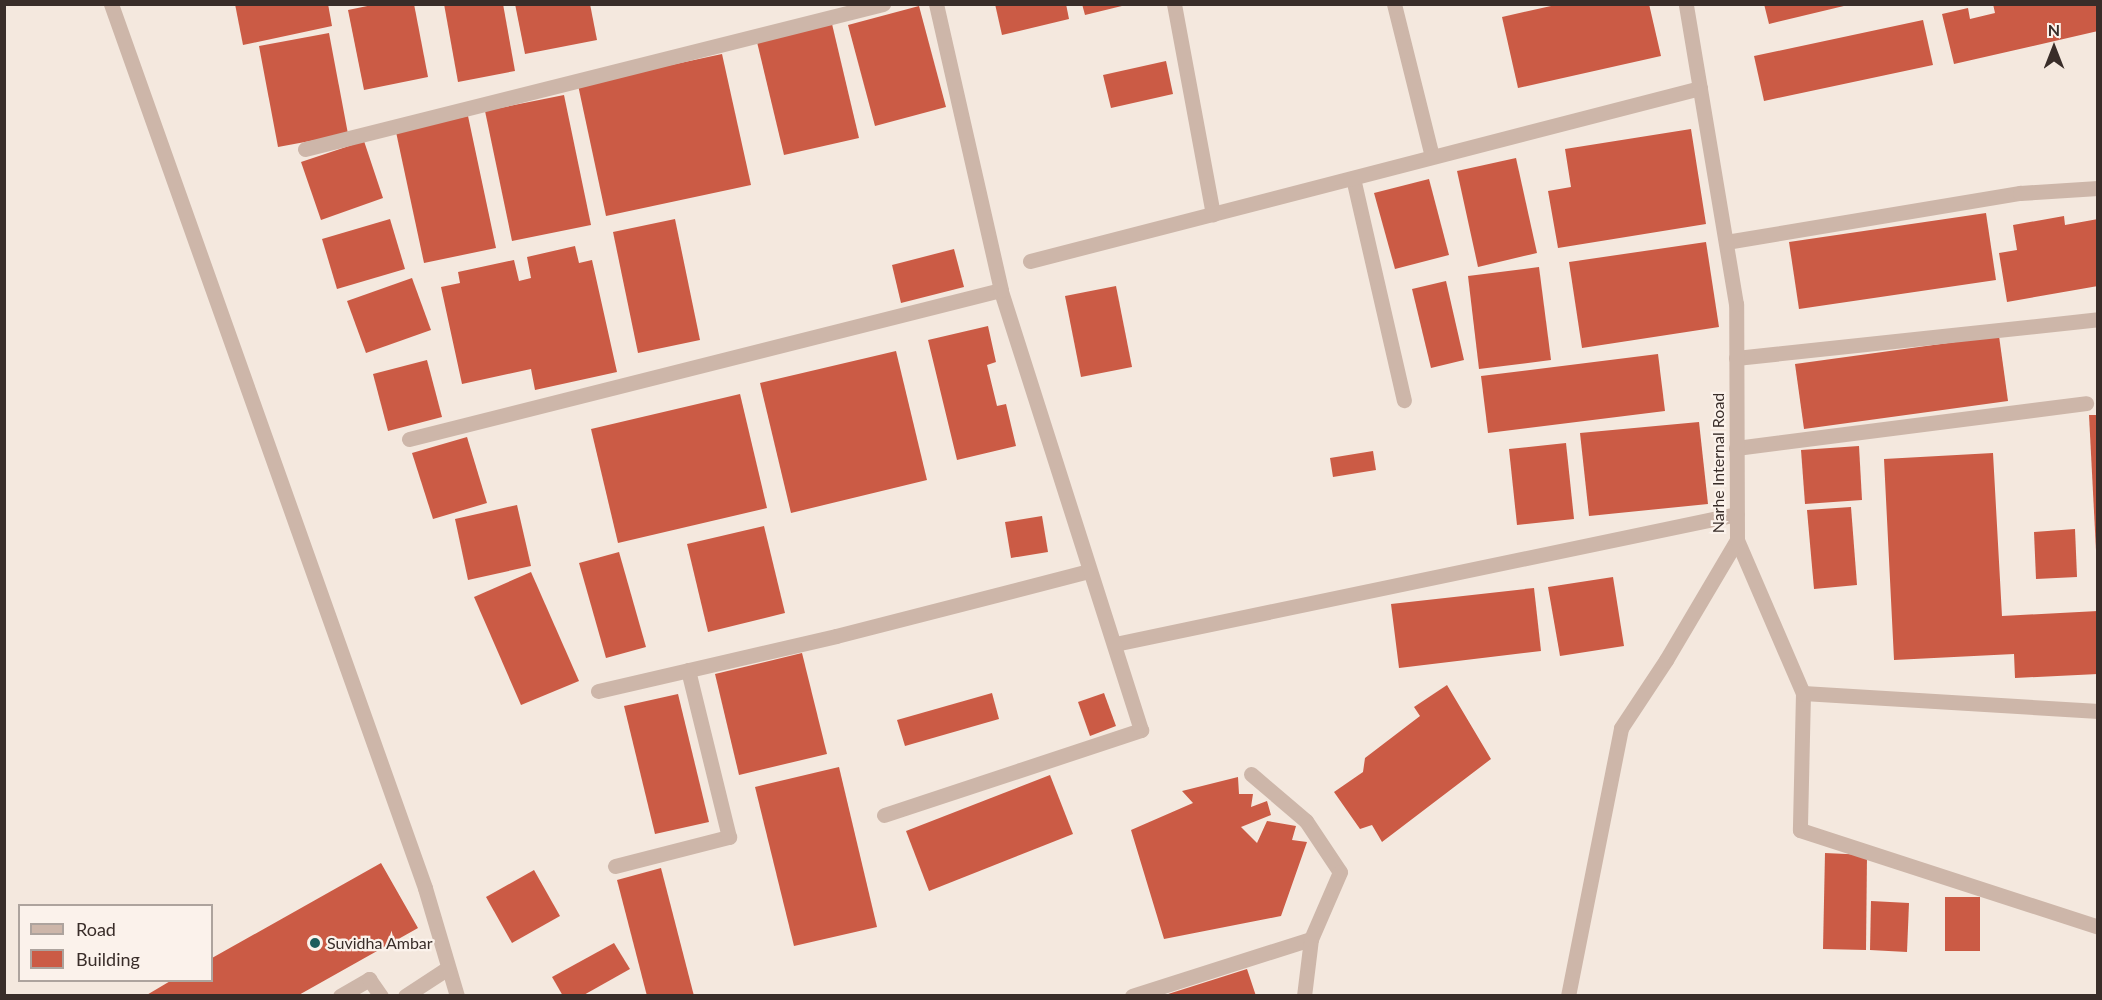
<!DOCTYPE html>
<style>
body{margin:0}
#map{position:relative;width:2102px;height:1000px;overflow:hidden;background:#f4e8de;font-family:Lato,sans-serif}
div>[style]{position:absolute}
.building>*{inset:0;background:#cb5b45}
.service>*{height:15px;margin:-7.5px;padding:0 7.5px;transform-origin:7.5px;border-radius:7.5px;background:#cdb6a9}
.minor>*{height:15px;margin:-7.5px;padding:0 7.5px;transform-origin:7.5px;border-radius:7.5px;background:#cdb6a9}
.dots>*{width:16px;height:16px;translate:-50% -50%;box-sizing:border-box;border:3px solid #fbf2eb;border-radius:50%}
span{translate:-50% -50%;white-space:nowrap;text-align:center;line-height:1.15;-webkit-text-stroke:4.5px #fbf2eb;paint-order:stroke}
.street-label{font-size:16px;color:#392d29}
.poi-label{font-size:16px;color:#392d29}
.left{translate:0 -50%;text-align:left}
.frame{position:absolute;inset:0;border:6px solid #392d29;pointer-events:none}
.legend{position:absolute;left:18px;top:904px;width:195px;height:78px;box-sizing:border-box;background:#fbf2eb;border:2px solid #ada39d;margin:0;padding:8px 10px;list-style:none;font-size:18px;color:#392d29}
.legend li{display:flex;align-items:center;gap:12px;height:30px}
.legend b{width:30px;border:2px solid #ada39d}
.north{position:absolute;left:2024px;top:18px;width:60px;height:60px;-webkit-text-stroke:4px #fbf2eb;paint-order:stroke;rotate:0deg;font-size:16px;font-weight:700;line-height:24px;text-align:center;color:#392d29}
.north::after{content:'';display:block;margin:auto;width:21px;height:27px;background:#392d29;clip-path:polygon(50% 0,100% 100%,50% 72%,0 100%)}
</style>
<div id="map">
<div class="building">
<i style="clip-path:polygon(235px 4px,328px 4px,332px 26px,243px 45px)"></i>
<i style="clip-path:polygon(377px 4px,414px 4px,428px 77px,364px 90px,348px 10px)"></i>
<i style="clip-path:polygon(444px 4px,503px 4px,515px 71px,458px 82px)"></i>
<i style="clip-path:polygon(515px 4px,590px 4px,597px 40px,525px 54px)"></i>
<i style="clip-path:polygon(995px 4px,1066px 4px,1069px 19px,1002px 35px)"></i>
<i style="clip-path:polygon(1082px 4px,1125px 4px,1126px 5px,1085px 15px)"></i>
<i style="clip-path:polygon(1560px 4px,1649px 4px,1661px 56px,1518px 88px,1502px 17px)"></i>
<i style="clip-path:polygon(1764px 4px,1848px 4px,1848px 5px,1769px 24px)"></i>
<i style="clip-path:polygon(1993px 4px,2098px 4px,2098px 31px,1954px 64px,1942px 14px,1968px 8px,1970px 19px,1995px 13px)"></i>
<i style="clip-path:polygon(919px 6px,946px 107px,875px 126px,848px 25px)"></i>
<i style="clip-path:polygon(1923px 20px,1933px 65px,1764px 101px,1754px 56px)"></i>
<i style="clip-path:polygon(832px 24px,859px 138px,784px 155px,757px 42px)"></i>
<i style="clip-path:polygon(329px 33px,348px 134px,278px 147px,259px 46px)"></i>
<i style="clip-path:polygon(722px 54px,751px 185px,606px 216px,578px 85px)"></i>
<i style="clip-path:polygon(1166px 61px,1173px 94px,1111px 108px,1103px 75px)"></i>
<i style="clip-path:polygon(564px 95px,591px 225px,512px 241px,485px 111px)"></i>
<i style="clip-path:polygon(468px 116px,496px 248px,424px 263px,396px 132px)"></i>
<i style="clip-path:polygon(1691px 129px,1706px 224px,1558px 248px,1548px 191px,1571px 187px,1565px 149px)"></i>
<i style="clip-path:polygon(364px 141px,383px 198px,321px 220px,301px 162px)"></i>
<i style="clip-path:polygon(1516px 158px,1537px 253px,1478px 267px,1457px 171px)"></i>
<i style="clip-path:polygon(1429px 179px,1449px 255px,1395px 269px,1374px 193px)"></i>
<i style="clip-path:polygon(1986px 213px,1996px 280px,1799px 309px,1789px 242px)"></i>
<i style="clip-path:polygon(2064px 216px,2065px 225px,2098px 219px,2098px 286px,2007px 302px,1999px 253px,2017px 250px,2013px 225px)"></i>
<i style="clip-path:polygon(390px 219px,405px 269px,337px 289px,322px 239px)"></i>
<i style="clip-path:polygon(675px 219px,700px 340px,638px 353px,613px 232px)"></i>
<i style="clip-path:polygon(1706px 242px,1719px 327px,1582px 348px,1569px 262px)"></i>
<i style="clip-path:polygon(575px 246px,579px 263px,592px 260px,617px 372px,535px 390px,531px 369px,462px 384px,441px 287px,460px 283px,458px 272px,514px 260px,519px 281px,531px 278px,527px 257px)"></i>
<i style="clip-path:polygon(954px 249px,964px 287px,901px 303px,892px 265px)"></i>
<i style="clip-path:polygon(1539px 267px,1551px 360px,1479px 369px,1468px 276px)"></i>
<i style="clip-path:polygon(412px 278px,431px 330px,366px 353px,347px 301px)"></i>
<i style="clip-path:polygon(1446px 281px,1464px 360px,1431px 368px,1412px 289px)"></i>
<i style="clip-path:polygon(1116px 286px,1132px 367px,1081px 377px,1065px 296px)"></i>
<i style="clip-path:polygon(988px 326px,996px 362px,987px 365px,997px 406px,1006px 404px,1016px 446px,957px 460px,928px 340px)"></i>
<i style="clip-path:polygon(1999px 336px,2008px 401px,1804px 429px,1795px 364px)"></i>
<i style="clip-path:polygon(896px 351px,927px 480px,791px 513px,760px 383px)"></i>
<i style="clip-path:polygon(1658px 354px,1665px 411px,1488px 433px,1481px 376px)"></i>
<i style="clip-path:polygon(427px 360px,442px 417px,388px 431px,373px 374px)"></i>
<i style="clip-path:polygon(740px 394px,767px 508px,618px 543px,591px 429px)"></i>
<i style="clip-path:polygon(2089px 415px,2098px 415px,2098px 550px,2096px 550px)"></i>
<i style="clip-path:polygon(1699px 422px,1708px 504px,1589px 516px,1580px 433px)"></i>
<i style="clip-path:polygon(467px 437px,487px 503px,433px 519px,412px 453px)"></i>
<i style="clip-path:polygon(1566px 443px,1574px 519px,1517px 525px,1509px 449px)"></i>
<i style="clip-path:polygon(1859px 446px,1862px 500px,1805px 504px,1801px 450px)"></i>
<i style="clip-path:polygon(1373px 451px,1376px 470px,1333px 477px,1330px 458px)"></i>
<i style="clip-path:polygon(1993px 453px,2002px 616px,2098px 611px,2098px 674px,2015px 678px,2014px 654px,1894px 660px,1884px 459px)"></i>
<i style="clip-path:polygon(517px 505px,531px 566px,468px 580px,455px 519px)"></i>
<i style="clip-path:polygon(1851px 507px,1857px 585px,1814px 589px,1807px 510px)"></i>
<i style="clip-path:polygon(1042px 516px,1048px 552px,1011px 558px,1005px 522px)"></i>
<i style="clip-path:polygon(764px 526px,785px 613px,708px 632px,687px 544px)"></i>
<i style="clip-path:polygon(2075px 529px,2077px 577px,2036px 579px,2034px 532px)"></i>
<i style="clip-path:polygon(619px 552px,646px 647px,606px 658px,579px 563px)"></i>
<i style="clip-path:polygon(531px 572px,579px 681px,521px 705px,474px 597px)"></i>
<i style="clip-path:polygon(1613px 577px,1624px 646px,1560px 656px,1548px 587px)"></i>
<i style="clip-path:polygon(1534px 588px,1541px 651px,1399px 668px,1391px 604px)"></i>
<i style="clip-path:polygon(802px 653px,827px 754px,739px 775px,715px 674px)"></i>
<i style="clip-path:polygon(1447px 685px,1491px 759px,1382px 842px,1372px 825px,1360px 829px,1334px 792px,1363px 772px,1365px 758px,1420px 716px,1414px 707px)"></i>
<i style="clip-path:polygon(992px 693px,999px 719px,905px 746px,897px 720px)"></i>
<i style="clip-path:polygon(1104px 693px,1116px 726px,1090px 736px,1078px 702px)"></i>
<i style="clip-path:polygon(678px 694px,709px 822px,655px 834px,624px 706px)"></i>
<i style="clip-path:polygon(839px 767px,877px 927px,794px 946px,755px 787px)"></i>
<i style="clip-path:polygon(1050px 775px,1073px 834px,929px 891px,906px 831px)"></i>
<i style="clip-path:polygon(1238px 777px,1239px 794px,1253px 794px,1251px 807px,1267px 801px,1271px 815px,1241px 827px,1257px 843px,1267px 821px,1296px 826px,1292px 840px,1307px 842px,1281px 916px,1164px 939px,1131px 830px,1193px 803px,1182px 791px)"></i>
<i style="clip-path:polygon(1825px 853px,1867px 855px,1866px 950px,1823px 949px)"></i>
<i style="clip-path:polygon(381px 863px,418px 928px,297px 996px,145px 996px,172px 980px,212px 980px,212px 958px)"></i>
<i style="clip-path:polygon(661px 868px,694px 996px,647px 996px,617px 880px)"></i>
<i style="clip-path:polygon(534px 870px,560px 916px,512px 943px,486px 897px)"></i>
<i style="clip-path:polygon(1945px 897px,1980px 897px,1980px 951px,1945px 951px)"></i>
<i style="clip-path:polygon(1871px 901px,1909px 903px,1907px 952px,1870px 950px)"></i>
<i style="clip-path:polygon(614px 943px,630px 969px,582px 996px,563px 996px,552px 977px)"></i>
<i style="clip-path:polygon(1247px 969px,1256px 996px,1165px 996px,1165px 995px)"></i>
</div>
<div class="service">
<i style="left:1736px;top:448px;width:353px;rotate:-7.3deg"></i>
<i style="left:1115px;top:644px;width:635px;rotate:-11.81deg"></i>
<i style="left:1803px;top:693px;width:137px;rotate:91.3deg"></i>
<i style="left:1800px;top:830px;width:313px;rotate:18deg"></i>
<i style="left:1251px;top:774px;width:72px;rotate:40.5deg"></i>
<i style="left:1306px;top:821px;width:61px;rotate:56.3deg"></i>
<i style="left:340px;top:996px;width:34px;rotate:-30deg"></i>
<i style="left:369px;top:979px;width:21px;rotate:55deg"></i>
<i style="left:405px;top:996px;width:51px;rotate:-33.1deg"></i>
</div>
<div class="minor">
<i style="left:111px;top:4px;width:938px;rotate:70.44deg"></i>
<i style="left:425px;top:888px;width:113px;rotate:73.5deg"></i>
<i style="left:1174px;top:4px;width:214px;rotate:79.5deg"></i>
<i style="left:1394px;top:4px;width:157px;rotate:76deg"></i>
<i style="left:305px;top:149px;width:596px;rotate:-14.08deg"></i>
<i style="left:1353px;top:178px;width:228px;rotate:77.1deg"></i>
<i style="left:1726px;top:242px;width:298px;rotate:-9.5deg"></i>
<i style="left:2020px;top:193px;width:78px;rotate:-3.7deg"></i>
<i style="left:1030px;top:261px;width:692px;rotate:-14.48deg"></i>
<i style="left:1736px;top:358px;width:364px;rotate:-6.1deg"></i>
<i style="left:409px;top:439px;width:610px;rotate:-14.13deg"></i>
<i style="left:1737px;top:540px;width:167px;rotate:66.7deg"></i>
<i style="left:1803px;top:693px;width:296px;rotate:3.5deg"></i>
<i style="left:598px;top:691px;width:244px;rotate:-13deg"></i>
<i style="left:836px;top:636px;width:261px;rotate:-14.4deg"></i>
<i style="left:884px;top:815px;width:271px;rotate:-18.3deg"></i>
<i style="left:1141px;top:730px;width:462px;rotate:-107.7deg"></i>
<i style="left:1001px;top:290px;width:293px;rotate:-102.8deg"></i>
<i style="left:615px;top:866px;width:118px;rotate:-14.3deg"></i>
<i style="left:729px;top:837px;width:172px;rotate:-103.8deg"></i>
<i style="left:1132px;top:996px;width:188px;rotate:-17.7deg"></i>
<i style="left:1304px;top:996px;width:57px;rotate:-83deg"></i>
<i style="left:1311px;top:939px;width:73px;rotate:-66.6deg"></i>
<i style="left:1568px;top:996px;width:273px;rotate:-78.8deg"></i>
<i style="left:1621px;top:728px;width:82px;rotate:-56.5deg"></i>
<i style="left:1666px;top:660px;width:139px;rotate:-59.4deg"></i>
<i style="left:1737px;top:540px;width:236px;rotate:-90.2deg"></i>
<i style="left:1736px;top:304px;width:304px;rotate:-99.5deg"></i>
</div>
<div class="dots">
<i style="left:315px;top:943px;background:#1d5d5c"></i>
</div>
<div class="street-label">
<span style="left:1718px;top:463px;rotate:-90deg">Narhe Internal Road</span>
</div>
<div class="poi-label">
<span class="left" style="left:327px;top:943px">Suvidha Ambar</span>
</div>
<div class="frame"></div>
<ul class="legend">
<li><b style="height:8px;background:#cdb6a9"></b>Road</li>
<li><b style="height:16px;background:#cb5b45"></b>Building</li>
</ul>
<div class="north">N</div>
</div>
